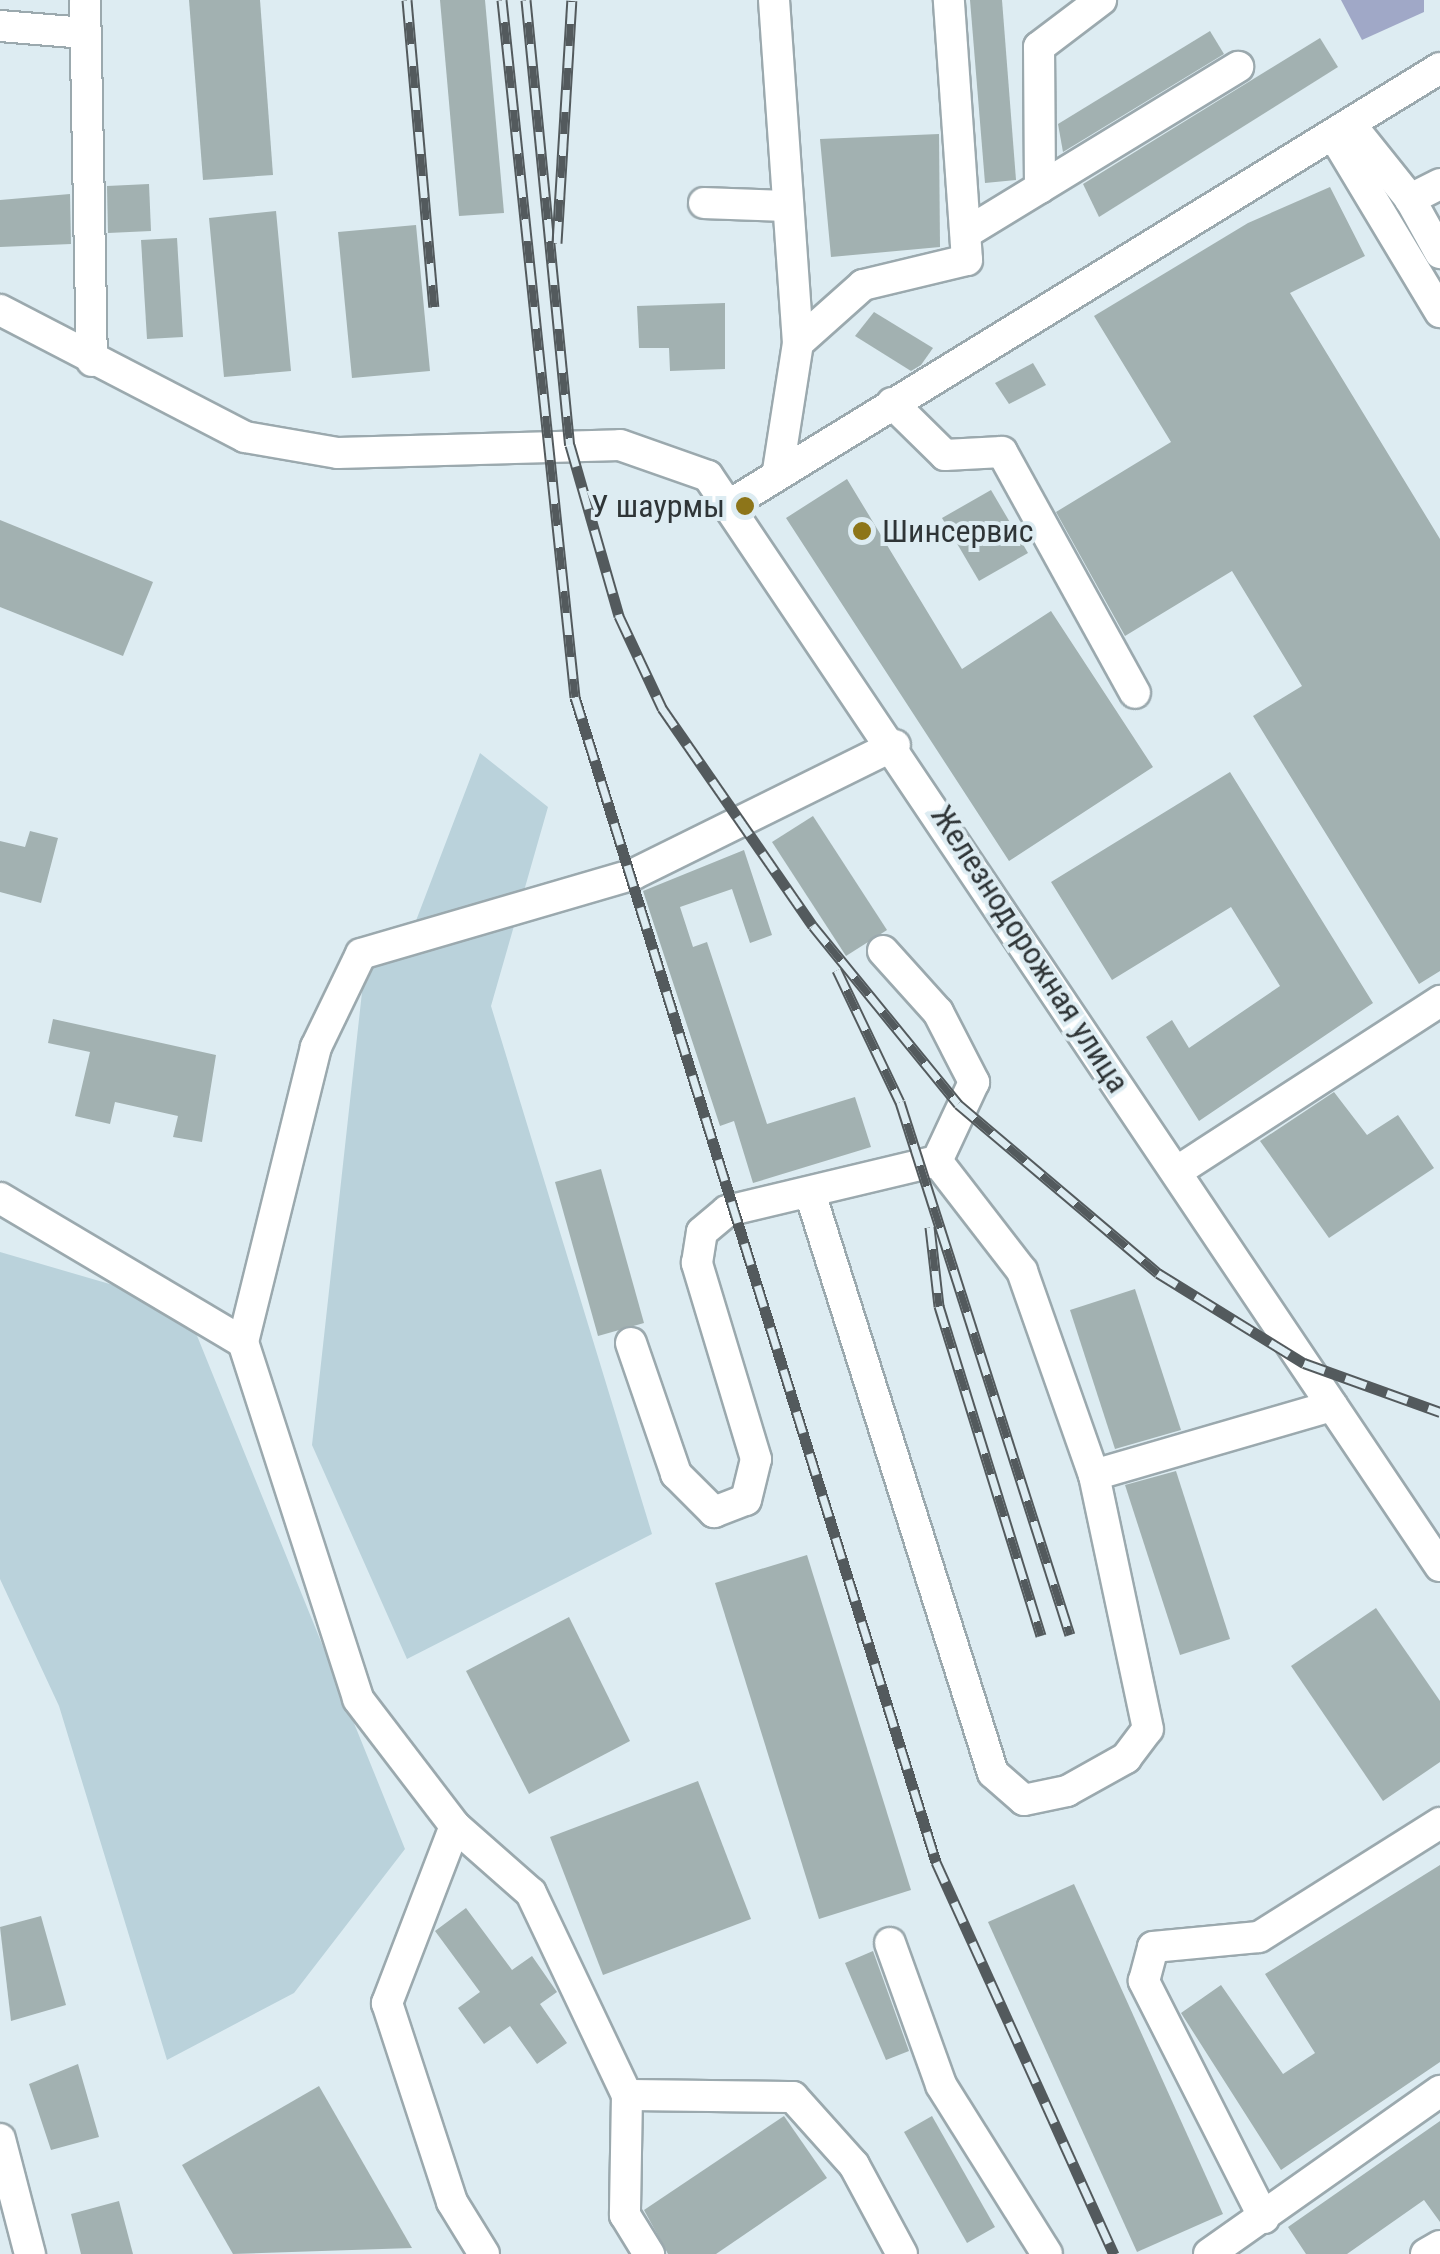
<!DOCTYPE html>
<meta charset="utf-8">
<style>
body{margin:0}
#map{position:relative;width:1440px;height:2254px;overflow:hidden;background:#ddecf2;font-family:"Roboto Condensed",sans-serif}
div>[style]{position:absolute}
.green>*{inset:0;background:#bad2db}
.water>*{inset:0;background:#a0a8c7}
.building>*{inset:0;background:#a2b1b1}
.roads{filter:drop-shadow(2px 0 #9ba9ae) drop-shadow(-2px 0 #9ba9ae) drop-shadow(0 2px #9ba9ae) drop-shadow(0 -2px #9ba9ae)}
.minor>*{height:30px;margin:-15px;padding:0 15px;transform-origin:15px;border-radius:15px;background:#fff}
.rail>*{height:11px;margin-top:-5.5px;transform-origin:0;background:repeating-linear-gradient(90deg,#ddecf2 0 22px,#535a5d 0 44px);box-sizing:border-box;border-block:2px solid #535a5d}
.dots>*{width:28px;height:28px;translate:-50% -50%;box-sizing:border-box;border:5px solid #ddecf2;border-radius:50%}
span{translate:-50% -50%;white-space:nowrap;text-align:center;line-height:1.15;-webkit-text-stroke:8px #ddecf2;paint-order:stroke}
.poi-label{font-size:32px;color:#2f3537}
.right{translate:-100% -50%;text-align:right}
.left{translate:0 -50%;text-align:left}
.street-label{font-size:32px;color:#2f3537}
</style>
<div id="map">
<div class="green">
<i style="clip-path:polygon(480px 753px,548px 807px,491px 1006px,652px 1534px,407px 1659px,312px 1445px,364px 974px,409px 939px)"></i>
<i style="clip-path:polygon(0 1252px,185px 1306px,405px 1849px,294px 1993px,167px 2060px,59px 1706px,0 1579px)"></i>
</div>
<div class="water">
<i style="clip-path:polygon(1341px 0,1424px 0,1424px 12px,1362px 40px)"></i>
</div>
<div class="building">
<i style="clip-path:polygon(189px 0,260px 0,273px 175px,203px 180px)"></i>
<i style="clip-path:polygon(440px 0,485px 0,504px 213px,459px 216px)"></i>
<i style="clip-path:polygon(970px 0,1002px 0,1016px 180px,985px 183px)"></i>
<i style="clip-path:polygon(1210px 31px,1224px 54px,1063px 152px,1058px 124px)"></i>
<i style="clip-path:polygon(1320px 38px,1338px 67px,1099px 217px,1083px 184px)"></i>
<i style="clip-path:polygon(939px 134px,940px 247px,831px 257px,820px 139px)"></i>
<i style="clip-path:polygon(149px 184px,151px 231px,108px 233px,107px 186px)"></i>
<i style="clip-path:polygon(1330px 187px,1365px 256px,1290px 293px,1440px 539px,1440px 971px,1419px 984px,1253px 716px,1302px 686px,1232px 571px,1125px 636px,1056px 512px,1171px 442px,1094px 316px,1248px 223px)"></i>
<i style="clip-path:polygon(70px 194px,71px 244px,0 247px,0 200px)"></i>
<i style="clip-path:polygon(276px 211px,291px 371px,224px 377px,209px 218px)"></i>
<i style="clip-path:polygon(416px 225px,430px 371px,352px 378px,338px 232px)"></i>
<i style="clip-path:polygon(177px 238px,183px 337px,147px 339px,141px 240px)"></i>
<i style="clip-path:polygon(725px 303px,725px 369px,670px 371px,669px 348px,639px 348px,637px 306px)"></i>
<i style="clip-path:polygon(874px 312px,933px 348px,921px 365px,911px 371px,855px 336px)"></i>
<i style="clip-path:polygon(1033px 363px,1046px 385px,1009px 404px,995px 383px)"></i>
<i style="clip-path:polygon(847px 479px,962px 669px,1051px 611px,1153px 767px,1009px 861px,786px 518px)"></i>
<i style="clip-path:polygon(991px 490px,1028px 553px,979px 581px,942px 518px)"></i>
<i style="clip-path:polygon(0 520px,153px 582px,123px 656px,0 607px)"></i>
<i style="clip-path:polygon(1230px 772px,1373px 1003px,1199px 1121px,1146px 1037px,1172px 1020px,1189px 1048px,1280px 986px,1231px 907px,1112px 980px,1051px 882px)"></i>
<i style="clip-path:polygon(813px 816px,887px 930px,846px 956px,772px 842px)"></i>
<i style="clip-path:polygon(30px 831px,58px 838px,41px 903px,0 892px,0 841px,25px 847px)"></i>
<i style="clip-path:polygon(744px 850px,772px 935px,750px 943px,732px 889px,680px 907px,693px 947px,707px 942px,767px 1124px,855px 1097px,871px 1147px,753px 1183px,734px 1121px,720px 1126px,643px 891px)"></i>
<i style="clip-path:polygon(53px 1019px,216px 1055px,202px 1142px,173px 1137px,178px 1116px,115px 1102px,110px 1124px,75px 1116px,90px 1052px,48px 1043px)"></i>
<i style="clip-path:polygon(1334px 1092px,1367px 1135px,1398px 1115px,1434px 1168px,1329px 1238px,1260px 1141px)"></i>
<i style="clip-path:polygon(601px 1169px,644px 1323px,598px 1336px,555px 1182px)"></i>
<i style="clip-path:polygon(1135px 1289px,1181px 1430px,1115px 1449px,1070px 1310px)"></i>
<i style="clip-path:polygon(1176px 1471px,1230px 1639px,1180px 1655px,1125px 1485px)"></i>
<i style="clip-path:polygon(807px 1555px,911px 1890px,819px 1919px,715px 1583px)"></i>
<i style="clip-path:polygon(1376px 1608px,1440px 1701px,1440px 1762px,1383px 1801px,1291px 1666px)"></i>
<i style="clip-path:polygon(569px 1617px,630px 1741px,529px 1794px,466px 1671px)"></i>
<i style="clip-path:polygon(698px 1781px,751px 1919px,603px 1975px,550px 1837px)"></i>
<i style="clip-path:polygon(1440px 1865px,1440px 2062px,1281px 2170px,1181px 2013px,1221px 1985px,1283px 2074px,1315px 2053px,1265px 1974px)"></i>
<i style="clip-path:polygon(1074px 1884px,1223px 2214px,1137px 2252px,988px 1922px)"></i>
<i style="clip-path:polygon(466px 1908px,512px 1970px,532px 1956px,557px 1992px,540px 2004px,567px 2043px,537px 2064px,510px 2026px,484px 2044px,458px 2008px,480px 1992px,435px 1931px)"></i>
<i style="clip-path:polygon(41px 1916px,66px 2005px,11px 2021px,0 1927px)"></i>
<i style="clip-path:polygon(873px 1951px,909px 2051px,886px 2060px,845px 1963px)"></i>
<i style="clip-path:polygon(78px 2064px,99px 2137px,51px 2150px,29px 2084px)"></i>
<i style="clip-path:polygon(319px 2086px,412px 2248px,233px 2254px,182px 2165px)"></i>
<i style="clip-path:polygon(784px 2116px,827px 2178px,716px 2254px,668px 2254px,644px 2210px)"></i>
<i style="clip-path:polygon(932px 2116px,995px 2227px,967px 2243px,904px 2132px)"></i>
<i style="clip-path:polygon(1440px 2121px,1440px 2222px,1424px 2200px,1347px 2254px,1306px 2254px,1288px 2227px)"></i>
<i style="clip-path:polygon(119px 2201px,133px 2254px,81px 2254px,71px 2214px)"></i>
</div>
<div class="roads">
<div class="minor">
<i style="left:85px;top:0;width:361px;rotate:88.9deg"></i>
<i style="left:774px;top:0;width:344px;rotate:86deg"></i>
<i style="left:798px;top:343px;width:129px;rotate:98.9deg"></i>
<i style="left:0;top:26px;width:85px;rotate:4.7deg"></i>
<i style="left:1350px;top:124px;width:96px;rotate:51.3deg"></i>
<i style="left:1333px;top:134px;width:208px;rotate:59deg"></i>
<i style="left:1440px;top:184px;width:34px;rotate:153deg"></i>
<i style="left:1410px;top:199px;width:62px;rotate:60.9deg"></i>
<i style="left:1040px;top:188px;width:141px;rotate:-90.4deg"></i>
<i style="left:1039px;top:47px;width:78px;rotate:-37.2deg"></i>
<i style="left:704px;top:203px;width:81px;rotate:2.1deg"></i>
<i style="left:966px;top:233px;width:319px;rotate:-31.4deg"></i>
<i style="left:0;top:310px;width:276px;rotate:27.4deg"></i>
<i style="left:245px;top:437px;width:94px;rotate:9.8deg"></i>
<i style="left:338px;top:453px;width:282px;rotate:-1.6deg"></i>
<i style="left:620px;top:445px;width:93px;rotate:19.4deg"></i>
<i style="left:708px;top:476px;width:1313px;rotate:56.12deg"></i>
<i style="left:798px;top:343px;width:87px;rotate:-41.7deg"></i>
<i style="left:863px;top:285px;width:107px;rotate:-13.5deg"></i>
<i style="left:967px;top:260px;width:261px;rotate:-94deg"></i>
<i style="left:892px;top:403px;width:74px;rotate:44.5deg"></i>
<i style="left:945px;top:455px;width:57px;rotate:-3deg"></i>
<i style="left:1002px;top:452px;width:275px;rotate:61.1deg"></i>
<i style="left:731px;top:504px;width:832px;rotate:-31.59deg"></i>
<i style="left:883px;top:951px;width:82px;rotate:48deg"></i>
<i style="left:938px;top:1012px;width:79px;rotate:62.8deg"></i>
<i style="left:974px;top:1082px;width:87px;rotate:115.1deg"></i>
<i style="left:1176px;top:1172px;width:315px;rotate:-32.9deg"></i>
<i style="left:810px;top:1193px;width:608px;rotate:72.49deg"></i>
<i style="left:993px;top:1773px;width:41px;rotate:41.1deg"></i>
<i style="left:1024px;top:1800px;width:44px;rotate:-11.8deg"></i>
<i style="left:1067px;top:1791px;width:68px;rotate:-29.2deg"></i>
<i style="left:1126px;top:1758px;width:36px;rotate:-53deg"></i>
<i style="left:1148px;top:1729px;width:260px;rotate:-102deg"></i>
<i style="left:0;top:1198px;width:282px;rotate:30.7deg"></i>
<i style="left:243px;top:1342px;width:304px;rotate:-76.1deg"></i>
<i style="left:316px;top:1047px;width:103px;rotate:-64.2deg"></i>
<i style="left:361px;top:954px;width:284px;rotate:-16.3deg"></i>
<i style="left:634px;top:874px;width:291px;rotate:-26.3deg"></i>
<i style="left:243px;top:1342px;width:375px;rotate:72.1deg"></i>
<i style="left:358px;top:1699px;width:160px;rotate:52.6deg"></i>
<i style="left:455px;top:1826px;width:101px;rotate:41.4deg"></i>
<i style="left:531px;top:1893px;width:224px;rotate:64.6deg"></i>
<i style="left:627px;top:2095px;width:120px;rotate:91deg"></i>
<i style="left:625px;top:2215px;width:46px;rotate:58.4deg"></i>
<i style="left:631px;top:1343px;width:139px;rotate:71deg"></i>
<i style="left:676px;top:1474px;width:54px;rotate:45deg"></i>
<i style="left:714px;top:1512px;width:34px;rotate:-21deg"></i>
<i style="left:746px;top:1500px;width:42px;rotate:-76.3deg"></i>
<i style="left:756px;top:1459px;width:205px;rotate:-106.8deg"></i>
<i style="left:697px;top:1263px;width:31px;rotate:-81deg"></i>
<i style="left:702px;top:1232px;width:33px;rotate:-40deg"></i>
<i style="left:727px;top:1211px;width:216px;rotate:-13.4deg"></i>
<i style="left:937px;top:1161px;width:139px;rotate:52.3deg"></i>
<i style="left:1022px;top:1271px;width:216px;rotate:70.6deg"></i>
<i style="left:1094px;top:1475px;width:248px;rotate:-16.2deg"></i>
<i style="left:455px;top:1826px;width:190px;rotate:111deg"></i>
<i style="left:387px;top:2003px;width:209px;rotate:71.9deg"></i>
<i style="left:452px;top:2202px;width:61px;rotate:58.4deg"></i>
<i style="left:890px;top:1943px;width:151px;rotate:70.2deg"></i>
<i style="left:941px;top:2085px;width:199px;rotate:57.9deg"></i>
<i style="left:627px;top:2095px;width:166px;rotate:0.7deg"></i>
<i style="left:793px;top:2097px;width:91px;rotate:48.1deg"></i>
<i style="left:854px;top:2165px;width:101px;rotate:61.7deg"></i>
<i style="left:0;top:2139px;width:119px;rotate:75.4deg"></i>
<i style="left:1264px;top:2218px;width:266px;rotate:-116.9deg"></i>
<i style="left:1144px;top:1981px;width:35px;rotate:-75deg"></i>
<i style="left:1153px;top:1947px;width:106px;rotate:-5.4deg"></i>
<i style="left:1259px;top:1937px;width:214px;rotate:-32.2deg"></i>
<i style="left:1209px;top:2254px;width:283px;rotate:-35.2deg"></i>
<i style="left:1426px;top:2254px;width:16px;rotate:-30deg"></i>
</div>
</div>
<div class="rail">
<i style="left:407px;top:0;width:308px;rotate:85deg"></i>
<i style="left:502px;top:0;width:701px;rotate:84.02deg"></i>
<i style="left:575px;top:697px;width:1220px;rotate:72.78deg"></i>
<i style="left:936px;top:1862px;width:431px;rotate:65.6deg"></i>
<i style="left:526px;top:0;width:447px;rotate:84.4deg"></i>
<i style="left:570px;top:445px;width:178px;rotate:74deg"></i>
<i style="left:619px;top:616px;width:102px;rotate:64.9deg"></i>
<i style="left:662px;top:708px;width:265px;rotate:55.3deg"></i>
<i style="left:813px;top:926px;width:230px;rotate:50.8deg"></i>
<i style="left:958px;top:1104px;width:262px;rotate:40.2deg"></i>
<i style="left:1158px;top:1273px;width:172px;rotate:31.7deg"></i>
<i style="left:1304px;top:1363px;width:145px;rotate:19.8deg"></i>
<i style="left:557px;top:243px;width:243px;rotate:-86.5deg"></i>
<i style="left:837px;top:970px;width:146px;rotate:64.5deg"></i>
<i style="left:900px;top:1102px;width:559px;rotate:72.31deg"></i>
<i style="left:930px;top:1227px;width:80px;rotate:83.5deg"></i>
<i style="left:939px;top:1306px;width:345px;rotate:72.8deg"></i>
</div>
<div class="dots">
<i style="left:745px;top:506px;background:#8d7519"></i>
<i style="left:862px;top:531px;background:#8d7519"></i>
</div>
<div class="poi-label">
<span class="right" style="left:725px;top:506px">У шаурмы</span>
<span class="left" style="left:882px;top:531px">Шинсервис</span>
</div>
<div class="street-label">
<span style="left:1030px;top:949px;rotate:57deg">Железнодорожная улица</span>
</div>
</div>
